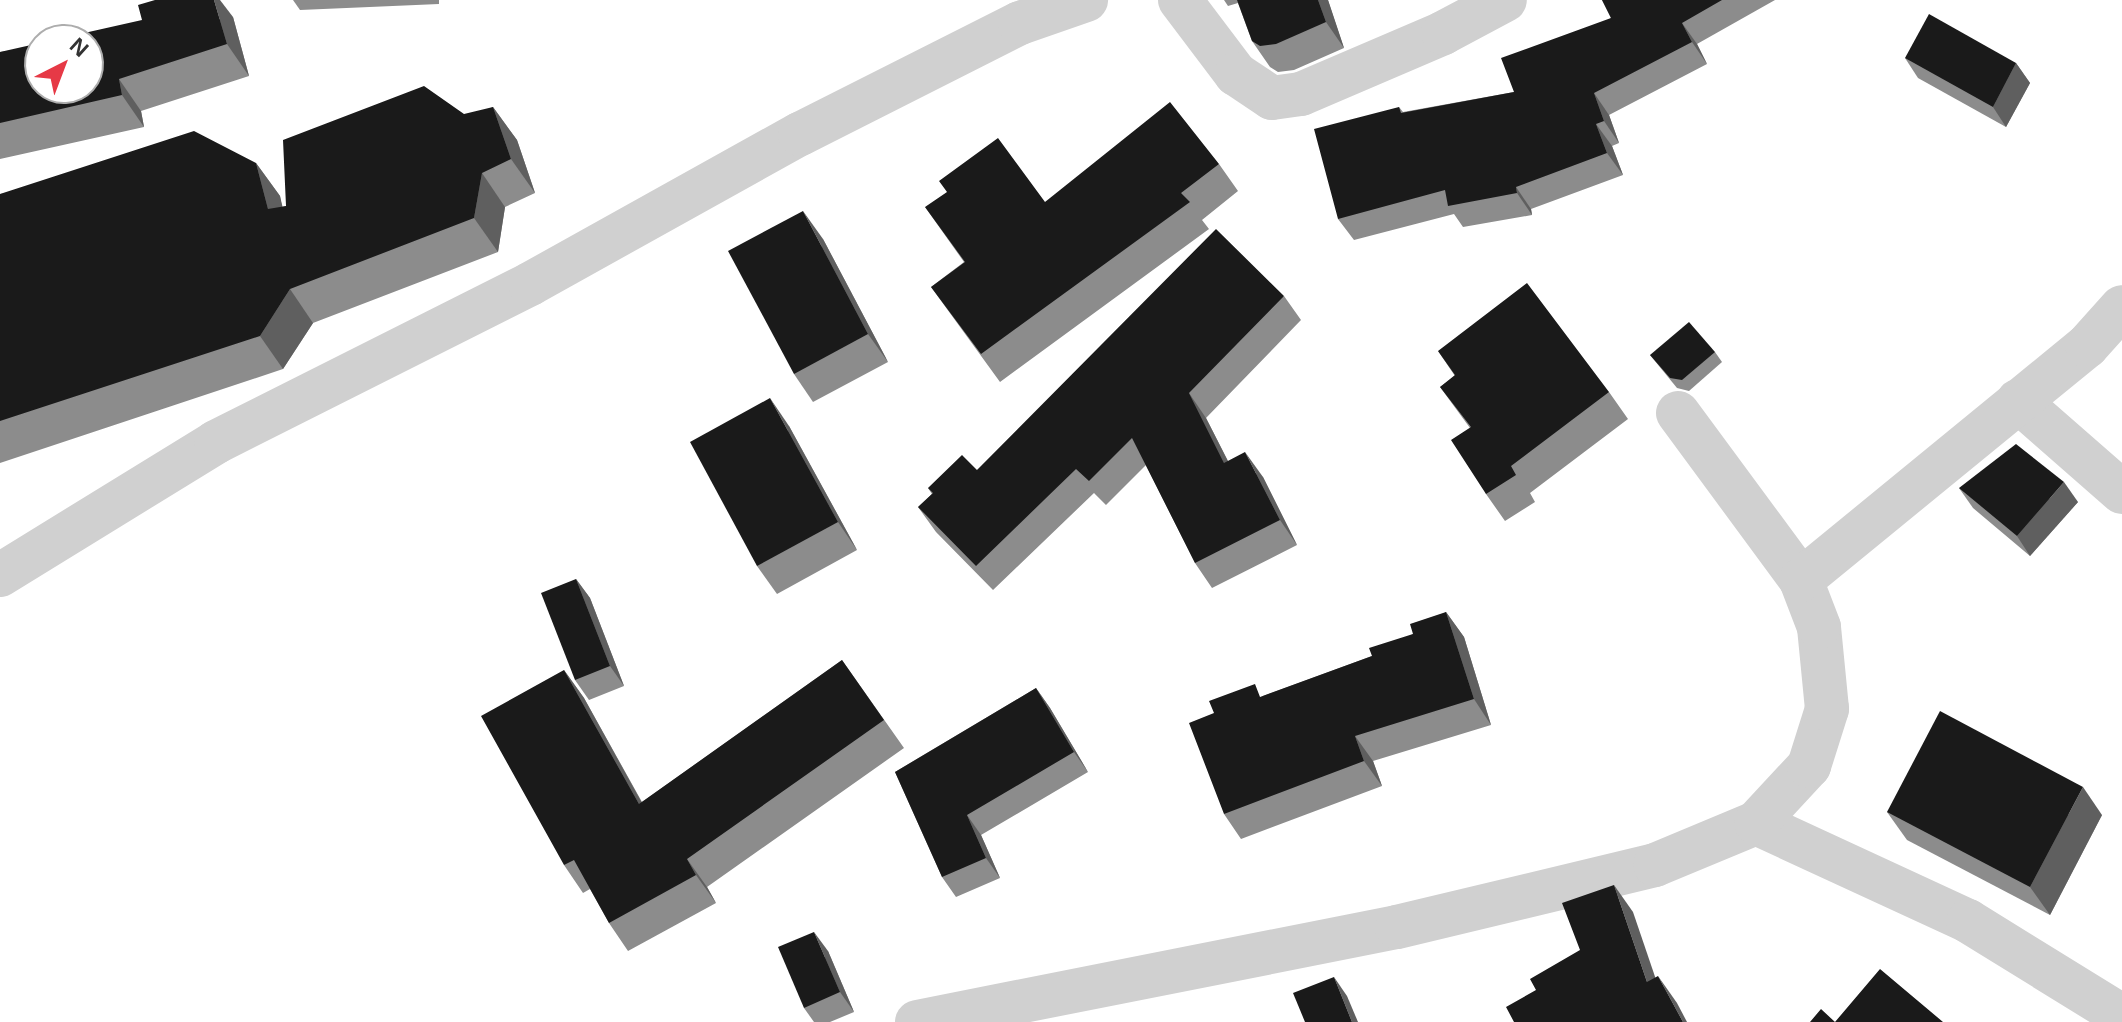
<!DOCTYPE html>
<style>
body{margin:0}
#map{position:relative;width:2122px;height:1022px;overflow:hidden;background:#fff;font-family:Helvetica,sans-serif}
div>[style]{position:absolute}
.minor>*{height:44px;margin:-22px;padding:0 22px;transform-origin:22px;border-radius:22px;background:#d0d0d0}
.wall>*{inset:0;background:#8c8c8c}
.shaded-wall>*{inset:0;background:#5f5f5f}
.building>*{inset:0;background:#1a1a1a}
span{translate:-50% -50%;white-space:nowrap;text-align:center;line-height:1.15;-webkit-text-stroke:8px #fff;paint-order:stroke}
.north{position:absolute;left:24px;top:24px;width:80px;height:80px;box-sizing:border-box;background:#fff;border:2px solid #adadad;border-radius:50%;rotate:42deg;font-size:22px;font-weight:700;line-height:32px;text-align:center;color:#333}
.north::after{content:'';display:block;margin:auto;width:28px;height:36px;background:#e63946;clip-path:polygon(50% 0,100% 100%,50% 72%,0 100%)}
</style>
<div id="map">
<div class="minor">
<i style="left:1180px;top:0;width:93px;rotate:52.9deg"></i>
<i style="left:1236px;top:74px;width:43px;rotate:33.7deg"></i>
<i style="left:1272px;top:98px;width:29px;rotate:-8deg"></i>
<i style="left:1301px;top:94px;width:155px;rotate:-23.2deg"></i>
<i style="left:1443px;top:33px;width:70px;rotate:-28deg"></i>
<i style="left:2018px;top:401px;width:138px;rotate:41.2deg"></i>
<i style="left:1678px;top:413px;width:207px;rotate:53.6deg"></i>
<i style="left:0;top:575px;width:254px;rotate:-31.6deg"></i>
<i style="left:216px;top:442px;width:352px;rotate:-26.7deg"></i>
<i style="left:530px;top:284px;width:309px;rotate:-29.1deg"></i>
<i style="left:800px;top:134px;width:246px;rotate:-26.8deg"></i>
<i style="left:1020px;top:23px;width:70px;rotate:-19.2deg"></i>
<i style="left:1756px;top:823px;width:234px;rotate:24.8deg"></i>
<i style="left:1968px;top:921px;width:181px;rotate:31.7deg"></i>
<i style="left:917px;top:1022px;width:489px;rotate:-11.2deg"></i>
<i style="left:1397px;top:927px;width:265px;rotate:-13.5deg"></i>
<i style="left:1655px;top:865px;width:109px;rotate:-22.6deg"></i>
<i style="left:1756px;top:823px;width:78px;rotate:-47.1deg"></i>
<i style="left:1809px;top:766px;width:60px;rotate:-72.5deg"></i>
<i style="left:1827px;top:709px;width:82px;rotate:-95.6deg"></i>
<i style="left:1819px;top:627px;width:50px;rotate:-111deg"></i>
<i style="left:1801px;top:580px;width:370px;rotate:-39.3deg"></i>
<i style="left:2087px;top:346px;width:52px;rotate:-48.1deg"></i>
</div>
<div class="wall">
<i style="clip-path:polygon(293px 0,439px 0,439px 4px,300px 10px)"></i>
<i style="clip-path:polygon(1224px 0,1328px 0,1344px 48px,1294px 70px,1278px 72px,1270px 67px,1252px 41px,1238px 3px,1228px 6px)"></i>
<i style="clip-path:polygon(1602px 0,1775px 0,1697px 44px,1707px 64px,1609px 115px,1619px 143px,1612px 146px,1623px 175px,1531px 209px,1532px 215px,1463px 227px,1454px 214px,1354px 240px,1338px 219px,1399px 107px,1403px 112px,1514px 92px,1611px 18px)"></i>
<i style="clip-path:polygon(233px 17px,249px 76px,141px 111px,144px 127px,0 159px,0 52px)"></i>
<i style="clip-path:polygon(1905px 58px,2016px 63px,2030px 83px,2006px 127px,1918px 78px)"></i>
<i style="clip-path:polygon(493px 107px,517px 140px,535px 193px,505px 207px,498px 252px,313px 323px,283px 369px,0 463px,0 194px,256px 163px,280px 196px,282px 207px,286px 206px)"></i>
<i style="clip-path:polygon(1219px 164px,1238px 191px,1202px 220px,1209px 229px,1000px 382px,931px 287px,964px 262px,925px 207px,1045px 202px)"></i>
<i style="clip-path:polygon(823px 239px,888px 362px,813px 402px,794px 374px)"></i>
<i style="clip-path:polygon(1284px 296px,1301px 320px,1206px 418px,1228px 461px,1263px 477px,1297px 545px,1212px 588px,1195px 563px,1146px 465px,1106px 505px,1094px 493px,993px 590px,936px 532px,918px 507px,932px 494px,928px 488px,977px 470px)"></i>
<i style="clip-path:polygon(1438px 351px,1609px 392px,1628px 419px,1530px 493px,1535px 502px,1505px 521px,1486px 494px,1470px 428px,1440px 387px,1455px 376px)"></i>
<i style="clip-path:polygon(1715px 352px,1722px 362px,1689px 391px,1677px 388px,1650px 355px)"></i>
<i style="clip-path:polygon(789px 426px,857px 550px,777px 594px,757px 566px)"></i>
<i style="clip-path:polygon(1959px 488px,2078px 502px,2030px 556px,1973px 508px)"></i>
<i style="clip-path:polygon(576px 579px,590px 598px,624px 686px,589px 700px,575px 680px)"></i>
<i style="clip-path:polygon(1446px 612px,1464px 637px,1491px 725px,1373px 761px,1382px 786px,1241px 839px,1224px 814px,1263px 696px,1372px 656px,1413px 634px)"></i>
<i style="clip-path:polygon(842px 660px,904px 748px,707px 887px,716px 903px,628px 951px,609px 923px,590px 889px,583px 893px,564px 865px,564px 670px,584px 698px,642px 802px)"></i>
<i style="clip-path:polygon(1036px 688px,1050px 708px,1088px 772px,981px 835px,1000px 878px,956px 897px,942px 877px,895px 772px)"></i>
<i style="clip-path:polygon(1887px 812px,2102px 815px,2050px 915px,1907px 840px)"></i>
<i style="clip-path:polygon(828px 951px,854px 1012px,830px 1022px,814px 1022px,804px 1008px)"></i>
</div>
<div class="shaded-wall">
<i style="clip-path:polygon(214px 0,220px 0,233px 17px,249px 76px,227px 44px)"></i>
<i style="clip-path:polygon(1318px 0,1328px 0,1344px 48px,1326px 22px)"></i>
<i style="clip-path:polygon(1682px 23px,1697px 44px,1707px 64px,1692px 42px)"></i>
<i style="clip-path:polygon(2016px 63px,2030px 83px,2006px 127px,1993px 107px)"></i>
<i style="clip-path:polygon(119px 79px,141px 111px,144px 127px,122px 95px)"></i>
<i style="clip-path:polygon(1594px 93px,1609px 115px,1619px 143px,1604px 121px)"></i>
<i style="clip-path:polygon(493px 107px,517px 140px,535px 193px,511px 159px)"></i>
<i style="clip-path:polygon(1596px 124px,1612px 146px,1623px 175px,1607px 153px)"></i>
<i style="clip-path:polygon(256px 163px,280px 196px,291px 243px,268px 209px)"></i>
<i style="clip-path:polygon(482px 173px,505px 207px,498px 252px,474px 218px)"></i>
<i style="clip-path:polygon(1516px 187px,1531px 209px,1532px 215px,1517px 193px)"></i>
<i style="clip-path:polygon(803px 211px,823px 239px,888px 362px,868px 334px)"></i>
<i style="clip-path:polygon(290px 289px,313px 323px,283px 369px,260px 336px)"></i>
<i style="clip-path:polygon(1189px 393px,1206px 418px,1241px 487px,1224px 463px)"></i>
<i style="clip-path:polygon(770px 398px,789px 426px,857px 550px,838px 522px)"></i>
<i style="clip-path:polygon(1245px 452px,1263px 477px,1297px 545px,1280px 520px)"></i>
<i style="clip-path:polygon(2064px 482px,2078px 502px,2030px 556px,2017px 536px)"></i>
<i style="clip-path:polygon(576px 579px,590px 598px,624px 686px,610px 666px)"></i>
<i style="clip-path:polygon(1446px 612px,1464px 637px,1491px 725px,1474px 699px)"></i>
<i style="clip-path:polygon(564px 670px,584px 698px,658px 832px,639px 804px)"></i>
<i style="clip-path:polygon(1036px 688px,1050px 708px,1088px 772px,1074px 752px)"></i>
<i style="clip-path:polygon(1355px 736px,1373px 761px,1382px 786px,1364px 761px)"></i>
<i style="clip-path:polygon(2083px 787px,2102px 815px,2050px 915px,2030px 887px)"></i>
<i style="clip-path:polygon(967px 815px,981px 835px,1000px 878px,986px 858px)"></i>
<i style="clip-path:polygon(687px 859px,707px 887px,716px 903px,696px 875px)"></i>
<i style="clip-path:polygon(1614px 885px,1633px 912px,1666px 1009px,1647px 982px)"></i>
<i style="clip-path:polygon(814px 932px,828px 951px,854px 1012px,840px 992px)"></i>
<i style="clip-path:polygon(1658px 976px,1677px 1003px,1687px 1022px,1683px 1022px)"></i>
<i style="clip-path:polygon(1334px 977px,1347px 996px,1358px 1022px,1352px 1022px)"></i>
</div>
<div class="building">
<i style="clip-path:polygon(155px 0,214px 0,227px 44px,119px 79px,122px 95px,0 123px,0 52px,40px 43px,40px 88px,88px 88px,88px 40px,53px 40px,142px 20px,138px 5px)"></i>
<i style="clip-path:polygon(1237px 0,1318px 0,1326px 22px,1276px 44px,1260px 46px,1252px 41px)"></i>
<i style="clip-path:polygon(1602px 0,1722px 0,1682px 23px,1692px 42px,1594px 93px,1604px 121px,1596px 124px,1607px 153px,1516px 187px,1517px 193px,1448px 206px,1445px 190px,1338px 219px,1314px 129px,1399px 107px,1401px 113px,1514px 92px,1501px 58px,1611px 18px)"></i>
<i style="clip-path:polygon(1929px 14px,2016px 63px,1993px 107px,1905px 58px)"></i>
<i style="clip-path:polygon(424px 86px,464px 114px,493px 107px,511px 159px,482px 173px,474px 218px,290px 289px,260px 336px,0 421px,0 194px,194px 131px,256px 163px,268px 209px,286px 206px,283px 140px)"></i>
<i style="clip-path:polygon(1170px 102px,1219px 164px,1181px 193px,1190px 202px,981px 354px,931px 287px,965px 262px,925px 207px,947px 192px,939px 181px,998px 138px,1045px 202px)"></i>
<i style="clip-path:polygon(803px 211px,868px 334px,794px 374px,728px 251px)"></i>
<i style="clip-path:polygon(1216px 229px,1284px 296px,1189px 393px,1224px 463px,1245px 452px,1280px 520px,1195px 563px,1132px 438px,1089px 481px,1076px 469px,976px 566px,918px 507px,933px 493px,928px 488px,962px 455px,977px 470px)"></i>
<i style="clip-path:polygon(1527px 283px,1609px 392px,1511px 466px,1516px 475px,1486px 494px,1451px 440px,1471px 427px,1440px 387px,1455px 375px,1438px 351px)"></i>
<i style="clip-path:polygon(1689px 322px,1715px 352px,1682px 380px,1670px 378px,1650px 355px)"></i>
<i style="clip-path:polygon(770px 398px,838px 522px,757px 566px,690px 442px)"></i>
<i style="clip-path:polygon(2016px 444px,2064px 482px,2017px 536px,1959px 488px)"></i>
<i style="clip-path:polygon(576px 579px,610px 666px,575px 680px,541px 593px)"></i>
<i style="clip-path:polygon(1446px 612px,1474px 699px,1355px 736px,1364px 761px,1224px 814px,1189px 723px,1214px 713px,1209px 701px,1255px 684px,1260px 697px,1372px 656px,1369px 648px,1413px 634px,1410px 624px)"></i>
<i style="clip-path:polygon(842px 660px,884px 720px,687px 859px,696px 875px,609px 923px,574px 860px,564px 865px,481px 716px,564px 670px,639px 804px)"></i>
<i style="clip-path:polygon(1036px 688px,1074px 752px,967px 815px,986px 858px,942px 877px,895px 772px)"></i>
<i style="clip-path:polygon(1940px 711px,2083px 787px,2030px 887px,1887px 812px)"></i>
<i style="clip-path:polygon(1614px 885px,1647px 982px,1658px 976px,1683px 1022px,1514px 1022px,1506px 1007px,1536px 990px,1530px 979px,1580px 950px,1562px 903px)"></i>
<i style="clip-path:polygon(814px 932px,840px 992px,804px 1008px,778px 947px)"></i>
<i style="clip-path:polygon(1880px 969px,1943px 1022px,1810px 1022px,1821px 1009px,1835px 1022px)"></i>
<i style="clip-path:polygon(1334px 977px,1352px 1022px,1305px 1022px,1293px 993px)"></i>
</div>
<div class="north">N</div>
</div>
